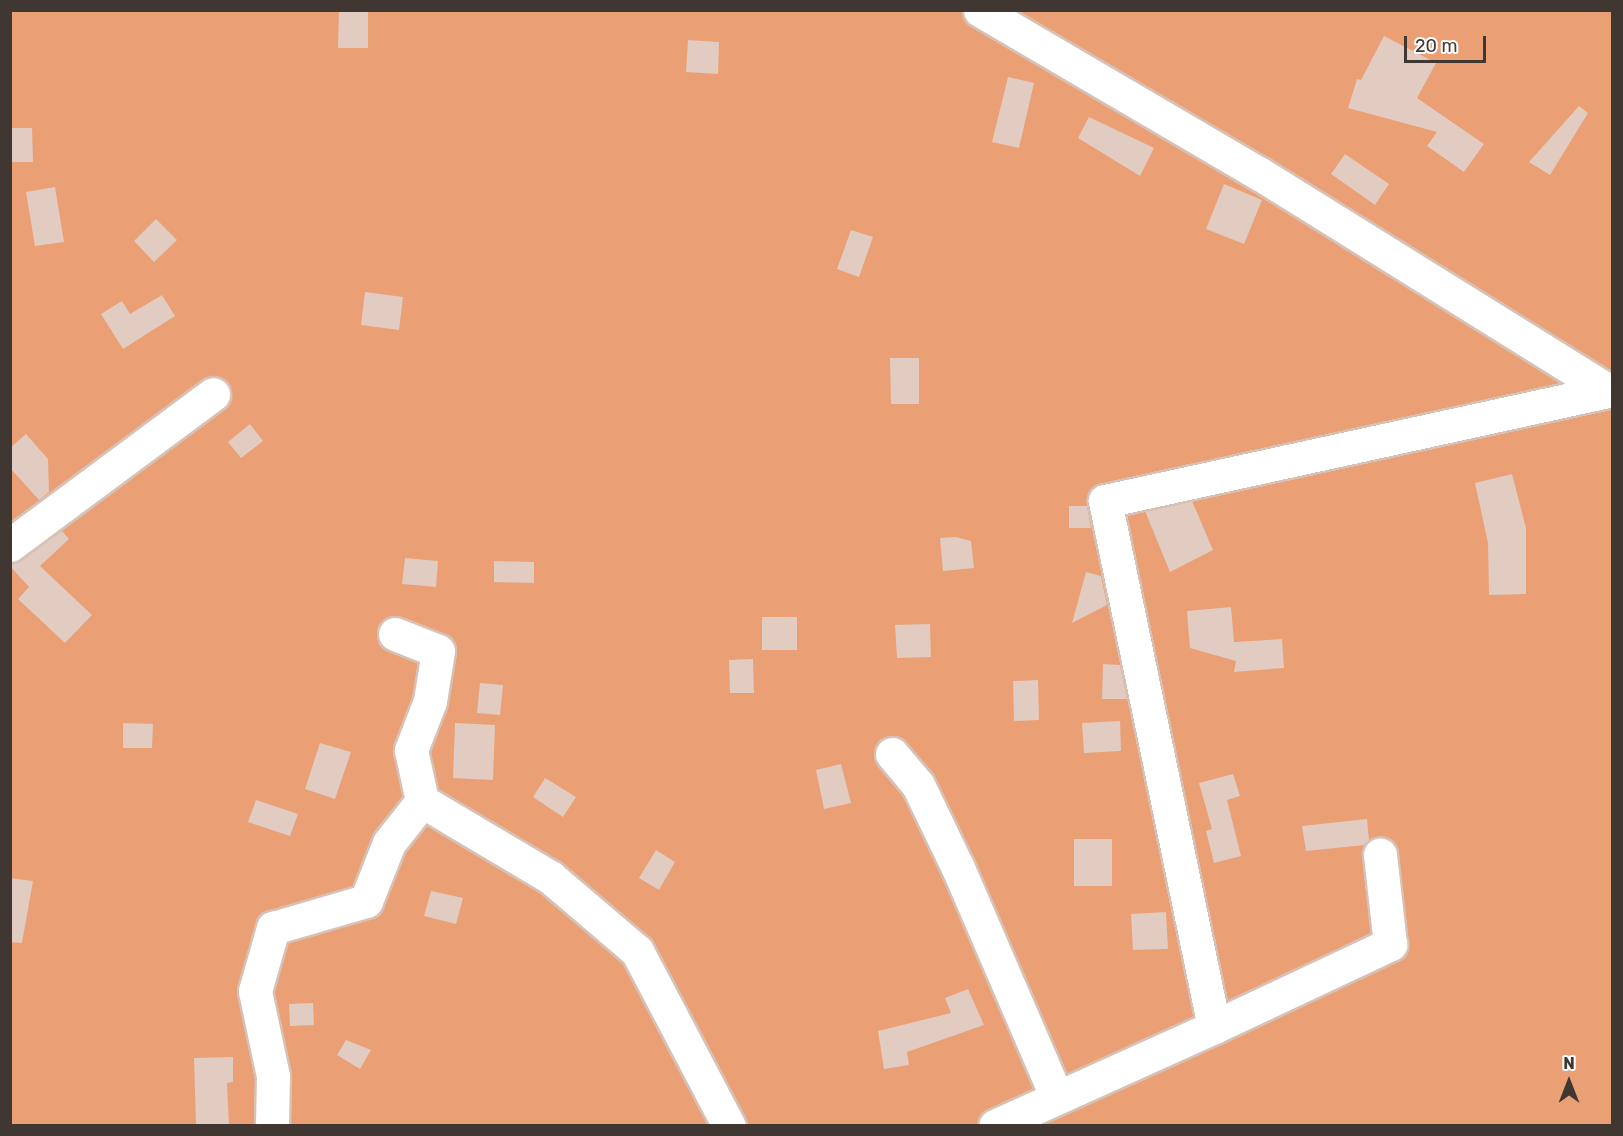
<!DOCTYPE html>
<style>
body{margin:0}
#map{position:relative;width:1623px;height:1136px;overflow:hidden;background:#fcf7f5;font-family:Rubik,sans-serif}
div>[style]{position:absolute}
.forest>*{inset:0;background:#ea9f75}
.building>*{inset:0;background:#e2cbc0}
.roads{filter:drop-shadow(2px 0 #d7c1b5) drop-shadow(-2px 0 #d7c1b5) drop-shadow(0 2px #d7c1b5) drop-shadow(0 -2px #d7c1b5)}
.minor>*{height:33px;margin:-16.5px;padding:0 16.5px;transform-origin:16.5px;border-radius:16.5px;background:#fff}
span{translate:-50% -50%;white-space:nowrap;text-align:center;line-height:1.15;-webkit-text-stroke:4.5px #fff;paint-order:stroke}
.frame{position:absolute;inset:0;border:12px solid #403732;pointer-events:none}
.north{position:absolute;left:1539px;top:1052px;width:60px;height:60px;-webkit-text-stroke:4px #fff;paint-order:stroke;rotate:0deg;font-size:16px;font-weight:700;line-height:24px;text-align:center;color:#403732}
.north::after{content:'';display:block;margin:auto;width:21px;height:27px;background:#403732;clip-path:polygon(50% 0,100% 100%,50% 72%,0 100%)}
.scale{position:absolute;left:1404px;top:36px;width:82px;height:27px;box-sizing:border-box;border:3px solid #403732;border-top:0;padding-left:8px;font-size:18px;line-height:21px;white-space:nowrap;color:#403732;-webkit-text-stroke:4px #fff;paint-order:stroke}
</style>
<div id="map">
<div class="forest">
<i style="clip-path:polygon(11px 11px,1612px 11px,1612px 1125px,11px 1125px)"></i>
</div>
<div class="building">
<i style="clip-path:polygon(339px 10px,368px 10px,368px 48px,338px 48px)"></i>
<i style="clip-path:polygon(1384px 36px,1436px 63px,1417px 98px,1484px 144px,1464px 172px,1427px 146px,1437px 132px,1348px 108px,1357px 79px,1361px 80px)"></i>
<i style="clip-path:polygon(688px 40px,719px 42px,718px 74px,686px 72px)"></i>
<i style="clip-path:polygon(1008px 77px,1034px 83px,1019px 148px,992px 142px)"></i>
<i style="clip-path:polygon(1579px 106px,1588px 113px,1550px 175px,1529px 162px)"></i>
<i style="clip-path:polygon(1089px 117px,1154px 148px,1140px 176px,1078px 138px)"></i>
<i style="clip-path:polygon(10px 128px,32px 128px,33px 162px,10px 162px)"></i>
<i style="clip-path:polygon(1345px 154px,1389px 184px,1375px 205px,1331px 174px)"></i>
<i style="clip-path:polygon(1224px 184px,1262px 200px,1244px 244px,1206px 229px)"></i>
<i style="clip-path:polygon(55px 187px,64px 242px,35px 246px,26px 192px)"></i>
<i style="clip-path:polygon(156px 219px,177px 240px,154px 262px,134px 241px)"></i>
<i style="clip-path:polygon(851px 230px,873px 237px,859px 277px,837px 269px)"></i>
<i style="clip-path:polygon(365px 292px,403px 297px,399px 330px,361px 325px)"></i>
<i style="clip-path:polygon(162px 295px,175px 316px,123px 349px,101px 314px,122px 301px,130px 314px)"></i>
<i style="clip-path:polygon(890px 358px,919px 358px,919px 404px,891px 404px)"></i>
<i style="clip-path:polygon(250px 424px,263px 441px,241px 458px,228px 442px)"></i>
<i style="clip-path:polygon(26px 434px,48px 459px,49px 492px,39px 500px,10px 468px,10px 448px)"></i>
<i style="clip-path:polygon(1512px 474px,1526px 528px,1526px 594px,1489px 595px,1488px 543px,1475px 483px)"></i>
<i style="clip-path:polygon(1192px 501px,1213px 550px,1170px 572px,1145px 511px)"></i>
<i style="clip-path:polygon(1069px 506px,1087px 506px,1091px 528px,1069px 528px)"></i>
<i style="clip-path:polygon(61px 530px,69px 539px,40px 566px,92px 615px,65px 643px,18px 599px,29px 587px,10px 566px)"></i>
<i style="clip-path:polygon(956px 537px,971px 541px,974px 568px,943px 571px,940px 538px)"></i>
<i style="clip-path:polygon(405px 558px,438px 561px,436px 587px,402px 584px)"></i>
<i style="clip-path:polygon(494px 561px,534px 562px,534px 583px,494px 582px)"></i>
<i style="clip-path:polygon(1086px 572px,1101px 576px,1107px 605px,1072px 623px)"></i>
<i style="clip-path:polygon(1231px 607px,1234px 642px,1282px 639px,1284px 668px,1234px 672px,1236px 661px,1190px 648px,1187px 611px)"></i>
<i style="clip-path:polygon(762px 617px,797px 617px,797px 650px,762px 650px)"></i>
<i style="clip-path:polygon(930px 624px,931px 657px,897px 658px,895px 625px)"></i>
<i style="clip-path:polygon(753px 659px,754px 693px,730px 693px,729px 660px)"></i>
<i style="clip-path:polygon(1103px 664px,1120px 665px,1127px 699px,1102px 699px)"></i>
<i style="clip-path:polygon(1038px 680px,1039px 720px,1014px 721px,1013px 681px)"></i>
<i style="clip-path:polygon(480px 683px,503px 685px,500px 715px,477px 713px)"></i>
<i style="clip-path:polygon(1120px 721px,1121px 751px,1084px 753px,1082px 723px)"></i>
<i style="clip-path:polygon(123px 723px,153px 724px,152px 748px,123px 748px)"></i>
<i style="clip-path:polygon(455px 723px,495px 725px,493px 780px,453px 778px)"></i>
<i style="clip-path:polygon(320px 743px,351px 752px,335px 799px,305px 789px)"></i>
<i style="clip-path:polygon(841px 764px,851px 803px,824px 809px,816px 770px)"></i>
<i style="clip-path:polygon(1233px 774px,1240px 796px,1227px 800px,1241px 856px,1214px 863px,1206px 831px,1212px 829px,1199px 783px)"></i>
<i style="clip-path:polygon(545px 778px,576px 797px,563px 817px,533px 797px)"></i>
<i style="clip-path:polygon(256px 800px,298px 814px,290px 836px,248px 822px)"></i>
<i style="clip-path:polygon(1367px 819px,1369px 840px,1365px 845px,1306px 851px,1302px 826px)"></i>
<i style="clip-path:polygon(1074px 839px,1112px 839px,1112px 886px,1074px 886px)"></i>
<i style="clip-path:polygon(656px 850px,675px 862px,659px 890px,639px 878px)"></i>
<i style="clip-path:polygon(10px 878px,33px 881px,22px 943px,10px 942px)"></i>
<i style="clip-path:polygon(431px 891px,463px 898px,456px 924px,424px 916px)"></i>
<i style="clip-path:polygon(1166px 912px,1168px 949px,1133px 950px,1131px 914px)"></i>
<i style="clip-path:polygon(968px 989px,984px 1025px,907px 1052px,909px 1065px,884px 1069px,878px 1031px,951px 1013px,945px 998px)"></i>
<i style="clip-path:polygon(313px 1003px,314px 1025px,290px 1026px,289px 1004px)"></i>
<i style="clip-path:polygon(346px 1040px,371px 1050px,360px 1069px,337px 1055px)"></i>
<i style="clip-path:polygon(233px 1057px,233px 1082px,227px 1083px,229px 1125px,196px 1125px,194px 1058px)"></i>
</div>
<div class="roads">
<div class="minor">
<i style="left:980px;top:10px;width:324px;rotate:30.4deg"></i>
<i style="left:1260px;top:174px;width:410px;rotate:31.9deg"></i>
<i style="left:1608px;top:391px;width:515px;rotate:167.66deg"></i>
<i style="left:1105px;top:501px;width:537px;rotate:78.29deg"></i>
<i style="left:1214px;top:1027px;width:240px;rotate:155.7deg"></i>
<i style="left:10px;top:545px;width:253px;rotate:-36.6deg"></i>
<i style="left:395px;top:634px;width:46px;rotate:21.6deg"></i>
<i style="left:438px;top:651px;width:51px;rotate:99.1deg"></i>
<i style="left:430px;top:701px;width:53px;rotate:111.2deg"></i>
<i style="left:411px;top:750px;width:52px;rotate:77.8deg"></i>
<i style="left:422px;top:801px;width:149px;rotate:30.7deg"></i>
<i style="left:550px;top:877px;width:114px;rotate:40.4deg"></i>
<i style="left:637px;top:951px;width:198px;rotate:62.3deg"></i>
<i style="left:892px;top:754px;width:40px;rotate:50deg"></i>
<i style="left:918px;top:785px;width:92px;rotate:64.3deg"></i>
<i style="left:958px;top:868px;width:250px;rotate:66.7deg"></i>
<i style="left:1214px;top:1027px;width:195px;rotate:-25.2deg"></i>
<i style="left:1390px;top:944px;width:90px;rotate:-96.4deg"></i>
<i style="left:272px;top:1126px;width:50px;rotate:-88.9deg"></i>
<i style="left:273px;top:1076px;width:87px;rotate:-102deg"></i>
<i style="left:255px;top:991px;width:66px;rotate:-74.1deg"></i>
<i style="left:273px;top:928px;width:97px;rotate:-16.2deg"></i>
<i style="left:366px;top:901px;width:62px;rotate:-68.4deg"></i>
<i style="left:389px;top:843px;width:53px;rotate:-51.8deg"></i>
</div>
</div>
<div class="frame"></div>
<div class="north">N</div>
<div class="scale">20 m</div>
</div>
